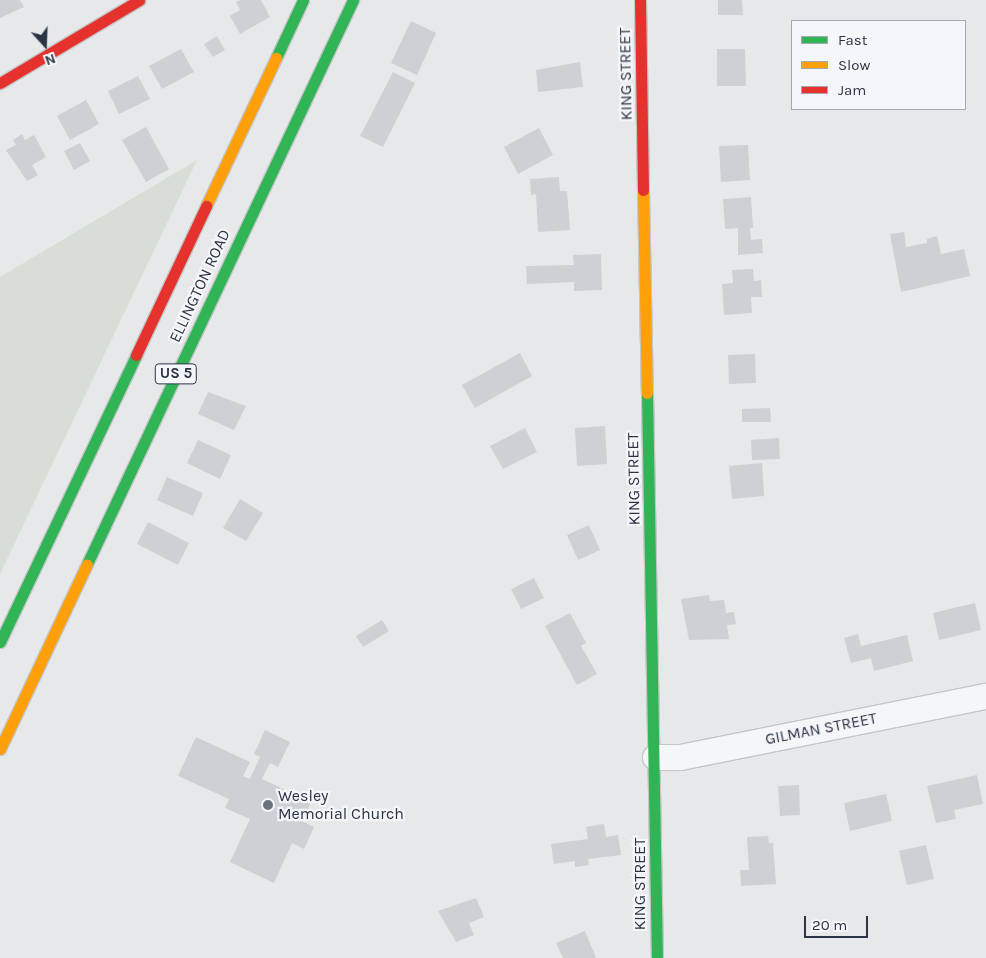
<!DOCTYPE html>
<style>
body{margin:0}
#map{position:relative;width:986px;height:958px;overflow:hidden;background:#e6e8ea;font-family:Karla,sans-serif}
div>[style]{position:absolute}
.green>*{inset:0;background:#d6ded6}
.building>*{inset:0;background:#ced0d3}
.roads{filter:drop-shadow(1px 0 #c4c6c8) drop-shadow(-1px 0 #c4c6c8) drop-shadow(0 1px #c4c6c8) drop-shadow(0 -1px #c4c6c8)}
.street>*{height:25px;margin:-12.5px;padding:0 12.5px;transform-origin:12.5px;border-radius:12.5px;background:#f5f6f7}
.fast>*{height:11px;margin:-5.5px;padding:0 5.5px;transform-origin:5.5px;border-radius:5.5px;background:#30b455}
.slow>*{height:11px;margin:-5.5px;padding:0 5.5px;transform-origin:5.5px;border-radius:5.5px;background:#ff9f0a}
.jam>*{height:11px;margin:-5.5px;padding:0 5.5px;transform-origin:5.5px;border-radius:5.5px;background:#e5322d}
.dots>*{width:14px;height:14px;translate:-50% -50%;box-sizing:border-box;border:2px solid #f4f6f9;border-radius:50%}
span{translate:-50% -50%;white-space:nowrap;text-align:center;line-height:1.15;-webkit-text-stroke:4.5px #f4f6f9;paint-order:stroke}
.shield-label span{padding:1px 4px;background:#f4f6f9;border:1px solid;border-radius:4px;-webkit-text-stroke-width:0}
.shield-label{font-size:15px;color:#2b3445;font-weight:700}
.street-label{font-size:16px;color:#2b3445}
.poi-label{font-size:16px;color:#2b3445}
.left{translate:0 -50%;text-align:left}
.legend{position:absolute;left:791px;top:20px;width:175px;height:90px;box-sizing:border-box;background:#f4f6f9;border:1px solid #a4a8b1;margin:0;padding:6px 9px;list-style:none;font-size:15px;color:#2b3445}
.legend li{display:flex;align-items:center;gap:10px;height:25px}
.legend b{width:25px;border:1px solid #a4a8b1}
.north{position:absolute;left:20px;top:20px;width:50px;height:50px;-webkit-text-stroke:4px #f4f6f9;paint-order:stroke;rotate:160deg;font-size:14px;font-weight:700;line-height:20px;text-align:center;color:#2b3445}
.north::after{content:'';display:block;margin:auto;width:18px;height:22px;background:#2b3445;clip-path:polygon(50% 0,100% 100%,50% 72%,0 100%)}
.scale{position:absolute;left:804px;top:916px;width:64px;height:22px;box-sizing:border-box;border:2px solid #2b3445;border-top:0;padding-left:6px;font-size:15px;line-height:18px;white-space:nowrap;color:#2b3445;-webkit-text-stroke:4px #f4f6f9;paint-order:stroke}
</style>
<div id="map">
<div class="green">
<i style="clip-path:polygon(197px 160px,0 574px,0 277px)"></i>
</div>
<div class="building">
<i style="clip-path:polygon(0 0,20px 0,24px 7px,0 18px)"></i>
<i style="clip-path:polygon(240px 0,261px 0,270px 17px,240px 34px,230px 16px,240px 10px,236px 2px)"></i>
<i style="clip-path:polygon(718px 0,742px 0,743px 15px,718px 15px)"></i>
<i style="clip-path:polygon(411px 21px,436px 33px,417px 75px,391px 63px)"></i>
<i style="clip-path:polygon(217px 36px,225px 50px,213px 57px,204px 44px)"></i>
<i style="clip-path:polygon(181px 49px,194px 72px,162px 89px,149px 66px)"></i>
<i style="clip-path:polygon(717px 49px,745px 49px,746px 86px,717px 86px)"></i>
<i style="clip-path:polygon(580px 62px,583px 87px,538px 92px,536px 70px)"></i>
<i style="clip-path:polygon(393px 72px,415px 83px,383px 147px,360px 136px)"></i>
<i style="clip-path:polygon(138px 76px,150px 99px,119px 114px,108px 91px)"></i>
<i style="clip-path:polygon(86px 100px,99px 124px,70px 140px,57px 116px)"></i>
<i style="clip-path:polygon(146px 127px,169px 169px,146px 182px,122px 140px)"></i>
<i style="clip-path:polygon(539px 128px,553px 155px,518px 174px,504px 147px)"></i>
<i style="clip-path:polygon(22px 134px,25px 140px,34px 135px,46px 157px,32px 165px,38px 175px,27px 181px,6px 150px,16px 145px,13px 140px)"></i>
<i style="clip-path:polygon(80px 143px,90px 161px,74px 170px,64px 151px)"></i>
<i style="clip-path:polygon(748px 145px,750px 180px,721px 182px,719px 146px)"></i>
<i style="clip-path:polygon(559px 177px,560px 191px,567px 191px,570px 230px,538px 232px,536px 194px,531px 195px,530px 179px)"></i>
<i style="clip-path:polygon(751px 197px,753px 228px,750px 228px,751px 240px,762px 239px,763px 253px,738px 255px,738px 228px,725px 229px,723px 199px)"></i>
<i style="clip-path:polygon(904px 232px,906px 247px,927px 243px,927px 239px,937px 236px,941px 254px,964px 249px,970px 276px,901px 292px,890px 234px)"></i>
<i style="clip-path:polygon(601px 254px,602px 290px,574px 291px,574px 282px,527px 284px,526px 266px,574px 265px,573px 255px)"></i>
<i style="clip-path:polygon(753px 269px,754px 281px,761px 280px,762px 297px,751px 297px,752px 313px,724px 315px,722px 284px,733px 283px,732px 270px)"></i>
<i style="clip-path:polygon(520px 353px,532px 376px,475px 408px,462px 385px)"></i>
<i style="clip-path:polygon(755px 354px,756px 383px,729px 384px,728px 355px)"></i>
<i style="clip-path:polygon(208px 392px,246px 406px,234px 430px,198px 414px)"></i>
<i style="clip-path:polygon(770px 408px,771px 422px,742px 422px,742px 409px)"></i>
<i style="clip-path:polygon(605px 426px,607px 464px,577px 466px,575px 428px)"></i>
<i style="clip-path:polygon(525px 428px,537px 452px,503px 469px,490px 446px)"></i>
<i style="clip-path:polygon(779px 438px,780px 459px,752px 460px,751px 440px)"></i>
<i style="clip-path:polygon(198px 440px,231px 455px,220px 479px,187px 463px)"></i>
<i style="clip-path:polygon(762px 463px,764px 496px,732px 499px,729px 466px)"></i>
<i style="clip-path:polygon(167px 477px,203px 493px,193px 516px,157px 500px)"></i>
<i style="clip-path:polygon(240px 499px,263px 513px,246px 541px,223px 528px)"></i>
<i style="clip-path:polygon(148px 522px,189px 543px,178px 565px,137px 544px)"></i>
<i style="clip-path:polygon(589px 525px,600px 550px,578px 560px,567px 535px)"></i>
<i style="clip-path:polygon(534px 578px,544px 598px,521px 609px,511px 589px)"></i>
<i style="clip-path:polygon(709px 595px,710px 601px,724px 600px,726px 613px,734px 612px,736px 624px,727px 625px,729px 639px,689px 640px,681px 599px)"></i>
<i style="clip-path:polygon(975px 603px,981px 630px,939px 640px,933px 613px)"></i>
<i style="clip-path:polygon(570px 613px,586px 643px,581px 646px,597px 674px,577px 685px,545px 626px)"></i>
<i style="clip-path:polygon(382px 620px,389px 631px,363px 647px,356px 636px)"></i>
<i style="clip-path:polygon(858px 634px,861px 646px,907px 635px,913px 661px,874px 671px,871px 658px,851px 663px,844px 638px)"></i>
<i style="clip-path:polygon(265px 730px,290px 742px,278px 767px,270px 763px,262px 779px,311px 802px,302px 821px,314px 827px,304px 849px,292px 843px,274px 883px,230px 862px,250px 819px,225px 808px,229px 799px,178px 776px,196px 737px,250px 762px,243px 776px,250px 779px,260px 757px,254px 754px)"></i>
<i style="clip-path:polygon(977px 775px,983px 804px,954px 810px,956px 819px,936px 823px,927px 786px)"></i>
<i style="clip-path:polygon(799px 785px,800px 815px,780px 816px,778px 786px)"></i>
<i style="clip-path:polygon(886px 794px,892px 821px,850px 831px,844px 803px)"></i>
<i style="clip-path:polygon(604px 824px,606px 837px,618px 835px,621px 855px,588px 859px,589px 865px,575px 867px,575px 861px,554px 864px,551px 844px,588px 839px,586px 827px)"></i>
<i style="clip-path:polygon(768px 836px,769px 843px,773px 843px,776px 884px,741px 886px,740px 870px,749px 870px,747px 837px)"></i>
<i style="clip-path:polygon(926px 845px,934px 879px,907px 885px,899px 851px)"></i>
<i style="clip-path:polygon(476px 898px,484px 917px,469px 923px,474px 935px,456px 942px,438px 911px)"></i>
<i style="clip-path:polygon(585px 931px,596px 958px,563px 958px,556px 943px)"></i>
</div>
<div class="roads">
<div class="street">
<i style="left:655px;top:757px;width:25px"></i>
<i style="left:680px;top:757px;width:312px;rotate:-11.3deg"></i>
</div>
<div class="fast">
<i style="left:276px;top:58px;width:64px;rotate:-65deg"></i>
<i style="left:647px;top:393px;width:565px;rotate:88.99deg"></i>
<i style="left:87px;top:564px;width:624px;rotate:-64.75deg"></i>
<i style="left:0;top:642px;width:318px;rotate:-64.6deg"></i>
</div>
<div class="slow">
<i style="left:643px;top:190px;width:203px;rotate:88.9deg"></i>
<i style="left:206px;top:206px;width:164px;rotate:-64.7deg"></i>
<i style="left:0;top:749px;width:204px;rotate:-64.8deg"></i>
</div>
<div class="jam">
<i style="left:640px;top:0;width:190px;rotate:89.1deg"></i>
<i style="left:0;top:83px;width:162px;rotate:-30.8deg"></i>
<i style="left:136px;top:355px;width:165px;rotate:-64.8deg"></i>
</div>
</div>
<div class="dots">
<i style="left:268px;top:805px;background:#6c737f"></i>
</div>
<div class="shield-label">
<span style="left:176px;top:374px">US 5</span>
</div>
<div class="street-label">
<span style="left:626px;top:74px;rotate:-91deg">KING STREET</span>
<span style="left:200px;top:286px;rotate:-65deg">ELLINGTON ROAD</span>
<span style="left:634px;top:479px;rotate:-91deg">KING STREET</span>
<span style="left:821px;top:729px;rotate:-11deg">GILMAN STREET</span>
<span style="left:640px;top:884px;rotate:-90deg">KING STREET</span>
</div>
<div class="poi-label">
<span class="left" style="left:278px;top:805px">Wesley<br>Memorial Church</span>
</div>
<ul class="legend">
<li><b style="height:6px;background:#30b455"></b>Fast</li>
<li><b style="height:6px;background:#ff9f0a"></b>Slow</li>
<li><b style="height:6px;background:#e5322d"></b>Jam</li>
</ul>
<div class="north">N</div>
<div class="scale">20 m</div>
</div>
